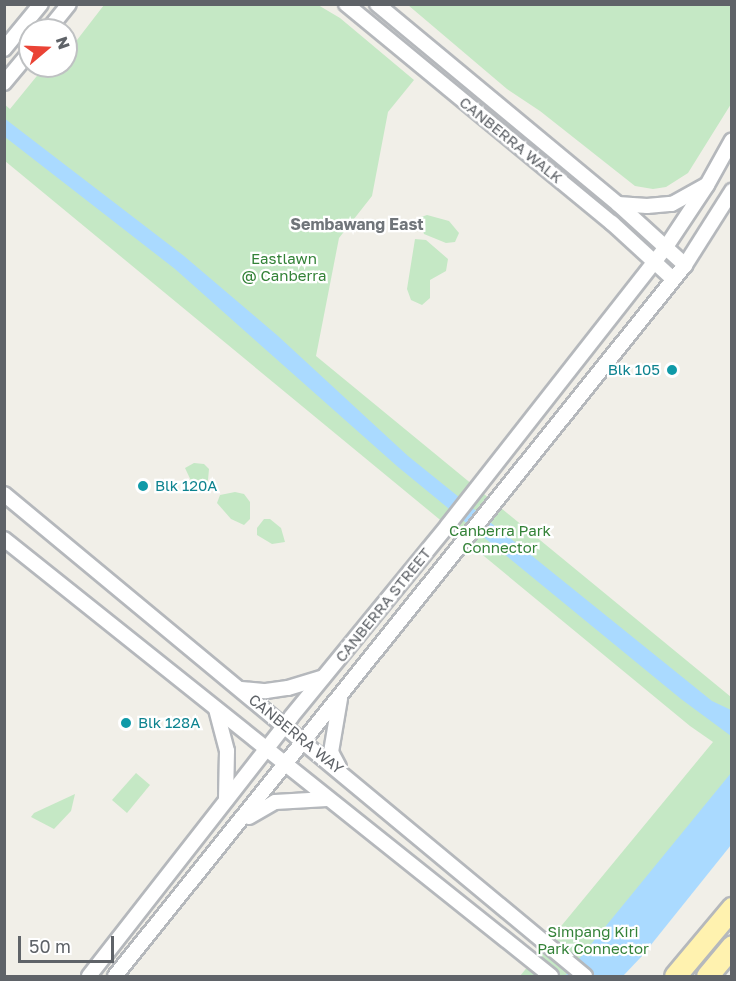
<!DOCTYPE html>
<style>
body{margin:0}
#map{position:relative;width:736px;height:981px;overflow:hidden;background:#f1efe8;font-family:"Golos Text",sans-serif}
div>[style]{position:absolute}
.green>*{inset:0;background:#c5e8c5}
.water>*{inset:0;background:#aadaff}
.roads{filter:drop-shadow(2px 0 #b5b8bc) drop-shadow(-2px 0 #b5b8bc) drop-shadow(0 2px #b5b8bc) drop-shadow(0 -2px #b5b8bc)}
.street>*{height:14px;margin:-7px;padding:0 7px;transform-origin:7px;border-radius:7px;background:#fff}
.primary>*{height:21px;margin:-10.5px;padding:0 10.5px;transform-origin:10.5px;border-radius:10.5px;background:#fff2af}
.dots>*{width:16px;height:16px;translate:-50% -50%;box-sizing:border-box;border:3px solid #fff;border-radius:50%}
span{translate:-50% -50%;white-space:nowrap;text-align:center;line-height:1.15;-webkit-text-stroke:4.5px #fff;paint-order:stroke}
.street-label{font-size:15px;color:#5f6368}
.park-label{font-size:15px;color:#348238}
.culture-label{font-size:15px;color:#0d838f}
.right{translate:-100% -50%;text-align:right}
.left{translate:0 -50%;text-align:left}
.neighbourhood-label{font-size:16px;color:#70757a;font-weight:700}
.frame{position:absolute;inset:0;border:6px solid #5f6368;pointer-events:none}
.north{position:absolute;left:18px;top:18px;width:60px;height:60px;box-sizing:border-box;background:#fff;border:2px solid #bfc1c3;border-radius:50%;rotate:71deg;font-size:16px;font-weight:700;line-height:24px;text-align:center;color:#5f6368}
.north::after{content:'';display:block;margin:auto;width:21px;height:27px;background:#ea4335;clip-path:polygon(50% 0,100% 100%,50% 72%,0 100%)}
.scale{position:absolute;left:18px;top:936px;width:96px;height:27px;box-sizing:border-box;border:3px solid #5f6368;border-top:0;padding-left:8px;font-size:18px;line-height:21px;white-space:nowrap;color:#5f6368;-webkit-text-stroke:4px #fff;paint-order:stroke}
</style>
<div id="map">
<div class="green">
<i style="clip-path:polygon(104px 5px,318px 5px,340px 18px,414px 80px,388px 112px,372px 196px,339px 238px,316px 356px,731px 697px,731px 817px,606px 976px,520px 976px,713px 742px,690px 726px,5px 161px,4px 104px,10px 109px,45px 66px,66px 66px,66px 48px,77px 40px)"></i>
<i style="clip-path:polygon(408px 5px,731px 5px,731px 104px,688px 173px,666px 187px,653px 189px,635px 186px,540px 111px,507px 89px)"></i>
<i style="clip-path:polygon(427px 215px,449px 221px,459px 233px,455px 242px,446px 243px,424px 234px,420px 222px,421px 217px)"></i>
<i style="clip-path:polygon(415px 239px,426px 240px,448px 259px,446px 271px,430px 280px,430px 298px,422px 305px,411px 300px,407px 289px)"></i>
<i style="clip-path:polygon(194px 463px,204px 464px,209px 469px,208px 480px,203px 490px,193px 485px,185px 468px)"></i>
<i style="clip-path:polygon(235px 492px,244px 494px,250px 502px,250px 519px,244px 525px,231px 519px,217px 503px,220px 495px)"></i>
<i style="clip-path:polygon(264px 519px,270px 519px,281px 528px,285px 542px,272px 544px,257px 535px,257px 528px)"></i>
<i style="clip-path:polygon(136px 773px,150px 785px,127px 813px,112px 800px)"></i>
<i style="clip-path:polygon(75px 794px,71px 811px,54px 829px,31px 817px,34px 813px)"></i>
</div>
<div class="water">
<i style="clip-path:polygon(4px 118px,184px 256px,278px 336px,408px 456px,712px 701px,731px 710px,731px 736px,681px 699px,398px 467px,175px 269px,5px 137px)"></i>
<i style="clip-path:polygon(731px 773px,731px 845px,642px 956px,623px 976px,565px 976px)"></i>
</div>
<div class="roads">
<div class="street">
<i style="left:346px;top:4px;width:345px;rotate:39.5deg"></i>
<i style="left:612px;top:223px;width:83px;rotate:42.6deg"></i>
<i style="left:377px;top:4px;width:313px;rotate:39.7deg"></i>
<i style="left:618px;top:204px;width:91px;rotate:42.3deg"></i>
<i style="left:48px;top:30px;width:33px;rotate:-51deg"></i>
<i style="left:4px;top:49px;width:58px;rotate:-50.6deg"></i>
<i style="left:4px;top:83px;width:40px;rotate:-50deg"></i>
<i style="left:618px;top:204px;width:29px;rotate:4deg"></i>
<i style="left:647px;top:206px;width:25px;rotate:-5deg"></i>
<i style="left:672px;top:204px;width:38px;rotate:-29deg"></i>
<i style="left:4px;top:494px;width:755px;rotate:39.68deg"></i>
<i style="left:4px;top:539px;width:700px;rotate:38.62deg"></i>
<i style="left:241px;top:689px;width:25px;rotate:5deg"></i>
<i style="left:266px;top:691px;width:22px;rotate:-8deg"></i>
<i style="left:288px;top:688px;width:37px;rotate:-17deg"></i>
<i style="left:216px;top:709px;width:43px;rotate:75.3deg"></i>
<i style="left:227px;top:751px;width:49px;rotate:91.2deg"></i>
<i style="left:339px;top:767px;width:17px;rotate:-118deg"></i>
<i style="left:331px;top:752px;width:54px;rotate:-80.4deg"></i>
<i style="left:249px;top:817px;width:30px;rotate:-30deg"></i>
<i style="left:275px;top:802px;width:52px;rotate:-3.3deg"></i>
<i style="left:89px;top:976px;width:328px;rotate:-52deg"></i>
<i style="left:291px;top:717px;width:248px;rotate:-50.7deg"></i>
<i style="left:448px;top:525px;width:353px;rotate:-51.9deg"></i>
<i style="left:666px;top:247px;width:74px;rotate:-56.5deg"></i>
<i style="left:707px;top:185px;width:51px;rotate:-60.9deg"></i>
<i style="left:115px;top:976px;width:911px;rotate:-51.28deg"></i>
<i style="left:685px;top:265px;width:88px;rotate:-57.6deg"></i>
</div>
<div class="primary">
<i style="left:675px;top:976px;width:89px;rotate:-50deg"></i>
<i style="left:707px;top:976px;width:39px;rotate:-50deg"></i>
</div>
</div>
<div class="dots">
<i style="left:672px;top:370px;background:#0f9aa8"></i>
<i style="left:143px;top:486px;background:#0f9aa8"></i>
<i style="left:126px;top:723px;background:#0f9aa8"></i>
</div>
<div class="street-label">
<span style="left:511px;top:140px;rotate:39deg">CANBERRA WALK</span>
<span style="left:383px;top:605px;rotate:-51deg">CANBERRA STREET</span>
<span style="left:296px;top:734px;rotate:39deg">CANBERRA WAY</span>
</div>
<div class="park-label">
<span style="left:284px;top:267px">Eastlawn<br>@ Canberra</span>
<span style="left:500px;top:539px">Canberra Park<br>Connector</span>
<span style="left:593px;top:940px">Simpang Kiri<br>Park Connector</span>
</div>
<div class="culture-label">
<span class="right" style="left:660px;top:370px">Blk 105</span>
<span class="left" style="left:155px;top:486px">Blk 120A</span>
<span class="left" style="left:138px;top:723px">Blk 128A</span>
</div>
<div class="neighbourhood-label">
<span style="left:357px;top:224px">Sembawang East</span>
</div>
<div class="frame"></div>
<div class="north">N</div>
<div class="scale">50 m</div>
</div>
